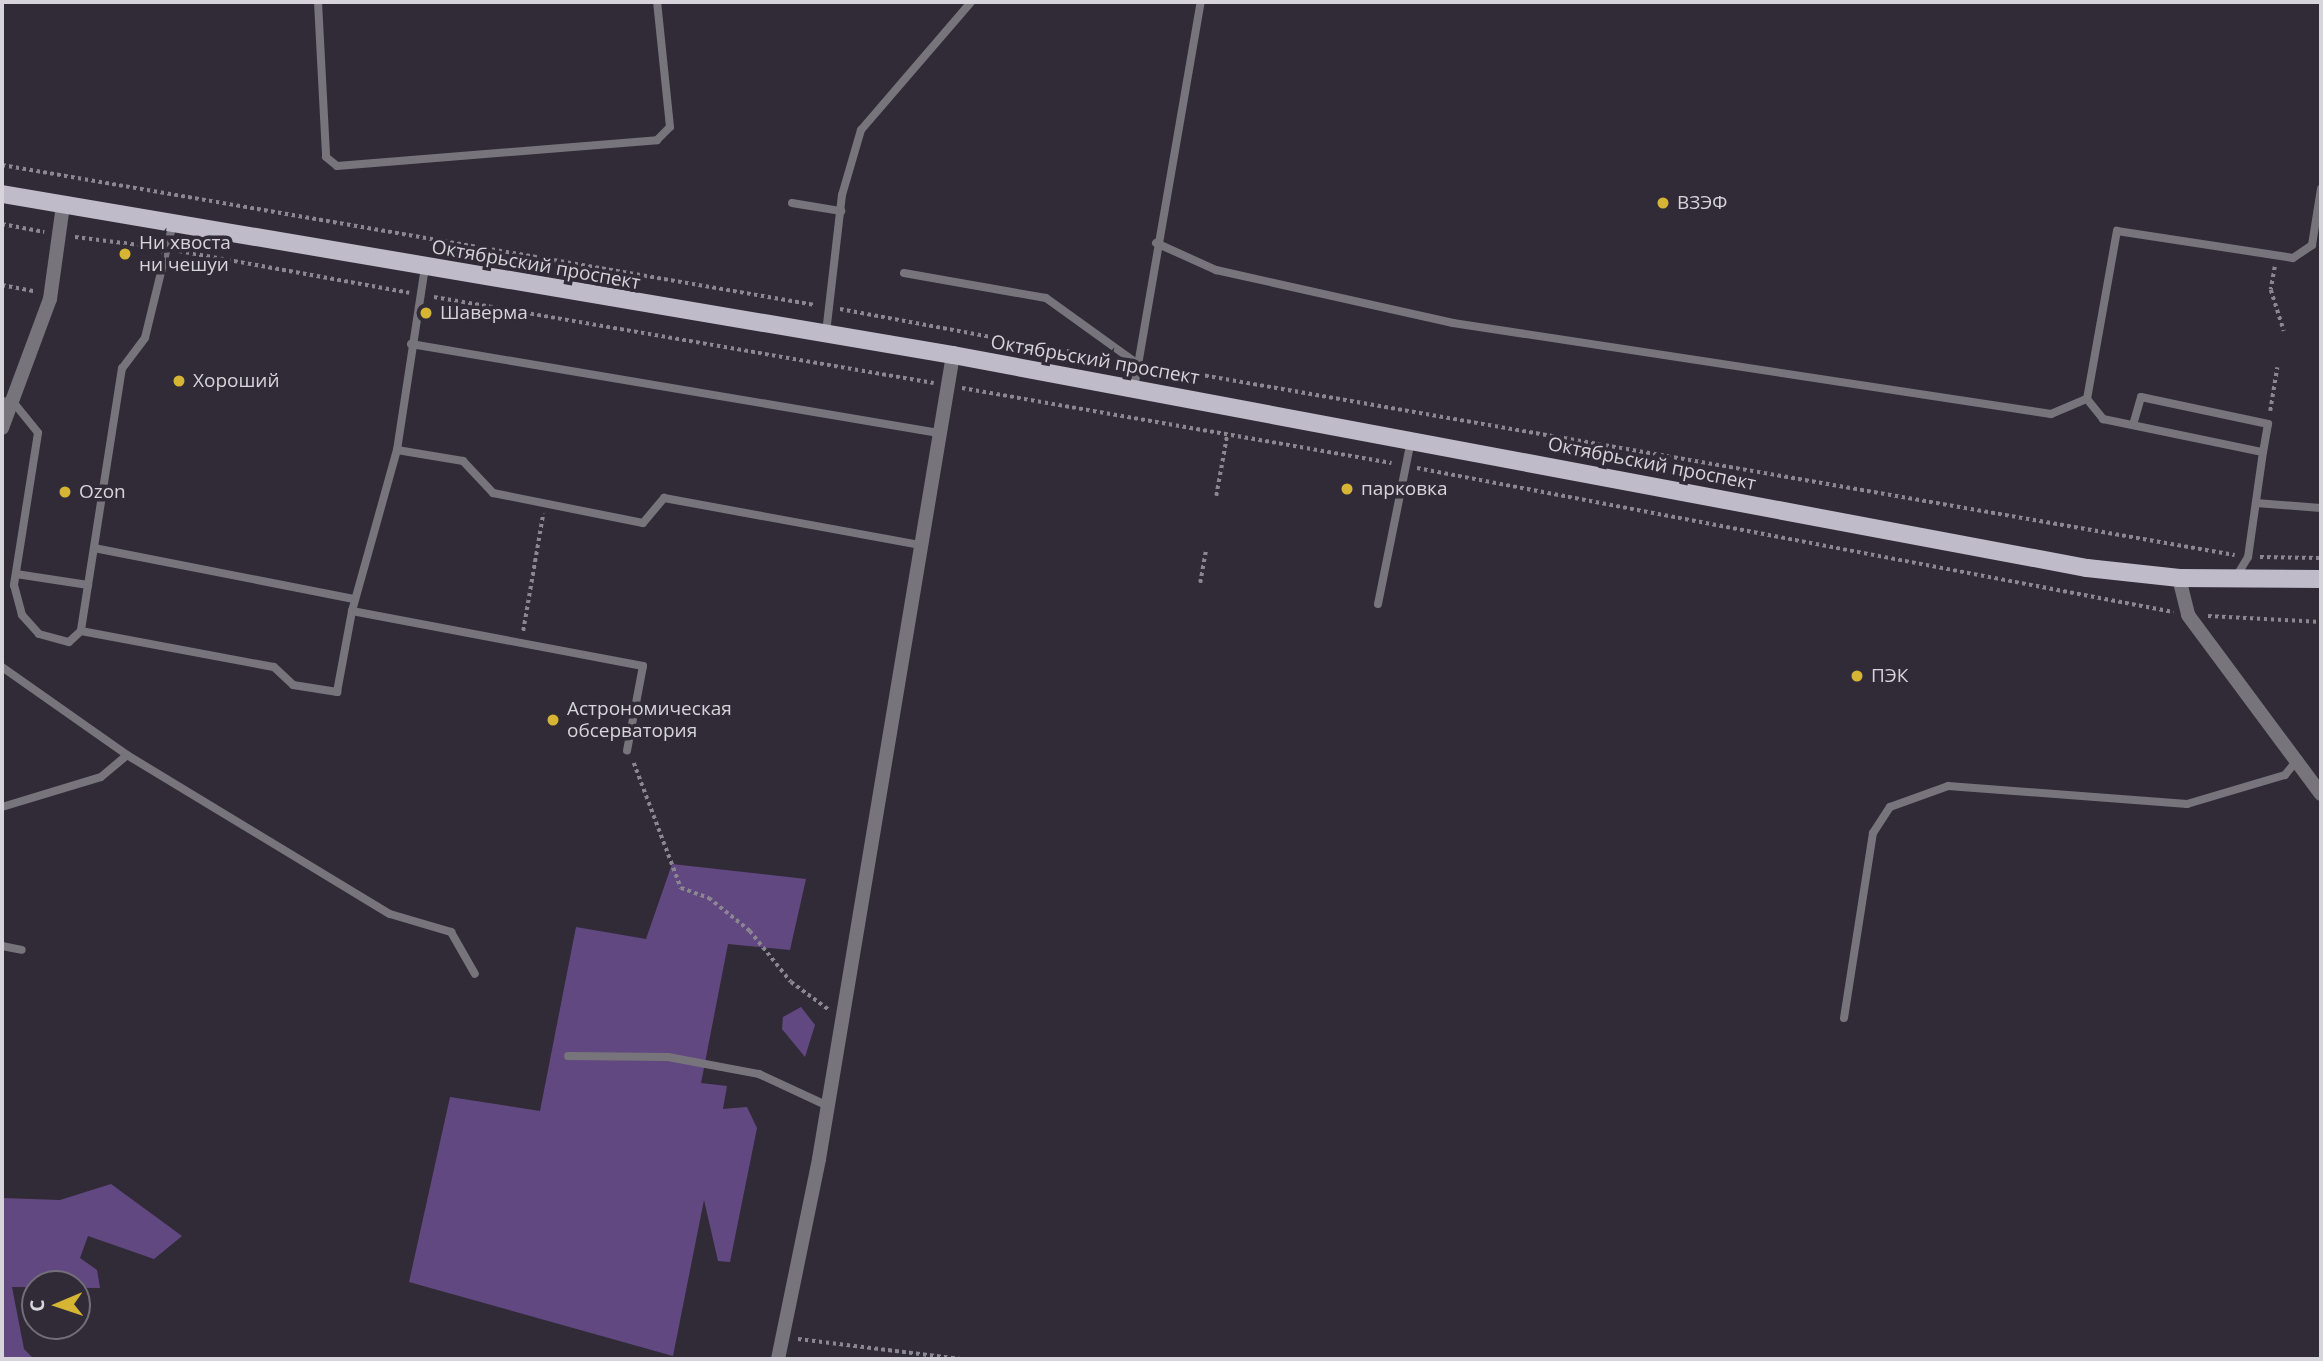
<!DOCTYPE html>
<meta charset="utf-8">
<style>
body{margin:0}
#map{position:relative;width:2323px;height:1361px;overflow:hidden;background:#312b38;font-family:"Open Sans",sans-serif}
div>[style]{position:absolute}
.green>*{inset:0;background:#624881}
.path>*{height:3.5px;margin-top:-1.75px;transform-origin:0;background:repeating-linear-gradient(90deg,#8b8791 0 3.5px,transparent 0 7px)}
.service>*{height:8px;margin:-4px;padding:0 4px;transform-origin:4px;border-radius:4px;background:#77757b}
.minor>*{height:14px;margin:-7px;padding:0 7px;transform-origin:7px;border-radius:7px;background:#77757b}
.primary>*{height:18px;margin:-9px;padding:0 9px;transform-origin:9px;border-radius:9px;background:#c0bbc9}
.dots>*{width:19px;height:19px;translate:-50% -50%;box-sizing:border-box;border:4px solid #312b38;border-radius:50%}
span{translate:-50% -50%;white-space:nowrap;text-align:center;line-height:1.15;-webkit-text-stroke:7px #312b38;paint-order:stroke}
.poi-label{font-size:19px;color:#d7d4dc}
.left{translate:0 -50%;text-align:left}
.street-label{font-size:19px;color:#d7d4dc}
.frame{position:absolute;inset:0;border:4px solid #d7d4dc;pointer-events:none}
.north{position:absolute;left:21px;top:1270px;width:70px;height:70px;box-sizing:border-box;background:#312b38;border:2px solid #736f7a;border-radius:50%;rotate:268deg;font-size:19px;font-weight:700;line-height:28px;text-align:center;color:#d7d4dc}
.north::after{content:'';display:block;margin:auto;width:24px;height:32px;background:#d6b534;clip-path:polygon(50% 0,100% 100%,50% 72%,0 100%)}
</style>
<div id="map">
<div class="green">
<i style="clip-path:polygon(672px 864px,806px 879px,790px 950px,728px 944px,701px 1083px,727px 1086px,723px 1109px,747px 1107px,757px 1128px,730px 1262px,718px 1261px,704px 1200px,673px 1356px,409px 1282px,450px 1097px,540px 1111px,576px 927px,646px 939px)"></i>
<i style="clip-path:polygon(801px 1007px,815px 1025px,805px 1057px,782px 1029px,783px 1017px)"></i>
<i style="clip-path:polygon(111px 1184px,182px 1236px,154px 1259px,88px 1236px,80px 1258px,97px 1270px,100px 1288px,12px 1287px,24px 1349px,34px 1359px,2px 1359px,2px 1198px,60px 1200px)"></i>
</div>
<div class="path">
<i style="left:2px;top:165px;width:825px;rotate:9.77deg"></i>
<i style="left:2px;top:224px;width:43px;rotate:10.8deg"></i>
<i style="left:75px;top:237px;width:81px;rotate:7.1deg"></i>
<i style="left:179px;top:251px;width:234px;rotate:10.3deg"></i>
<i style="left:2275px;top:267px;width:23px;rotate:100deg"></i>
<i style="left:2271px;top:290px;width:43px;rotate:72.4deg"></i>
<i style="left:2px;top:285px;width:33px;rotate:11deg"></i>
<i style="left:434px;top:297px;width:507px;rotate:9.76deg"></i>
<i style="left:840px;top:309px;width:269px;rotate:10.5deg"></i>
<i style="left:1150px;top:366px;width:1101px;rotate:9.88deg"></i>
<i style="left:962px;top:388px;width:436px;rotate:9.9deg"></i>
<i style="left:2270px;top:411px;width:44px;rotate:-80.8deg"></i>
<i style="left:1417px;top:468px;width:770px;rotate:10.78deg"></i>
<i style="left:1216px;top:496px;width:62px;rotate:-79.8deg"></i>
<i style="left:2260px;top:557px;width:61px;rotate:0.9deg"></i>
<i style="left:1200px;top:583px;width:34px;rotate:-80deg"></i>
<i style="left:2208px;top:616px;width:113px;rotate:3deg"></i>
<i style="left:523px;top:631px;width:119px;rotate:-80.3deg"></i>
<i style="left:634px;top:763px;width:134px;rotate:69.4deg"></i>
<i style="left:681px;top:888px;width:30px;rotate:20deg"></i>
<i style="left:709px;top:898px;width:53px;rotate:38.8deg"></i>
<i style="left:750px;top:931px;width:65px;rotate:51.2deg"></i>
<i style="left:791px;top:982px;width:46px;rotate:36.1deg"></i>
<i style="left:798px;top:1339px;width:164px;rotate:7deg"></i>
</div>
<div class="service">
<i style="left:318px;top:2px;width:155px;rotate:87deg"></i>
<i style="left:326px;top:157px;width:14px;rotate:39deg"></i>
<i style="left:337px;top:166px;width:321px;rotate:-4.6deg"></i>
<i style="left:657px;top:140px;width:18px;rotate:-45deg"></i>
<i style="left:670px;top:127px;width:126px;rotate:-95.9deg"></i>
<i style="left:792px;top:203px;width:50px;rotate:9.3deg"></i>
<i style="left:173px;top:223px;width:118px;rotate:103.7deg"></i>
<i style="left:145px;top:338px;width:38px;rotate:127deg"></i>
<i style="left:122px;top:368px;width:266px;rotate:98.9deg"></i>
<i style="left:81px;top:631px;width:196px;rotate:10.6deg"></i>
<i style="left:274px;top:667px;width:26px;rotate:43deg"></i>
<i style="left:293px;top:685px;width:45px;rotate:9deg"></i>
<i style="left:337px;top:692px;width:82px;rotate:-79.5deg"></i>
<i style="left:352px;top:611px;width:167px;rotate:-74.4deg"></i>
<i style="left:397px;top:450px;width:185px;rotate:-81.3deg"></i>
<i style="left:1156px;top:243px;width:66px;rotate:24.2deg"></i>
<i style="left:1216px;top:270px;width:243px;rotate:12.6deg"></i>
<i style="left:1453px;top:323px;width:605px;rotate:8.65deg"></i>
<i style="left:2051px;top:414px;width:39px;rotate:-23deg"></i>
<i style="left:2087px;top:399px;width:171px;rotate:-79.9deg"></i>
<i style="left:2117px;top:231px;width:178px;rotate:8.7deg"></i>
<i style="left:2293px;top:258px;width:23px;rotate:-34deg"></i>
<i style="left:2312px;top:245px;width:57px;rotate:-80.9deg"></i>
<i style="left:904px;top:273px;width:144px;rotate:10deg"></i>
<i style="left:1046px;top:298px;width:113px;rotate:35.7deg"></i>
<i style="left:826px;top:333px;width:139px;rotate:-83.4deg"></i>
<i style="left:842px;top:195px;width:68px;rotate:-73.7deg"></i>
<i style="left:861px;top:130px;width:169px;rotate:-49.3deg"></i>
<i style="left:411px;top:344px;width:535px;rotate:9.57deg"></i>
<i style="left:1134px;top:388px;width:392px;rotate:-80.2deg"></i>
<i style="left:2087px;top:399px;width:26px;rotate:51deg"></i>
<i style="left:2103px;top:419px;width:163px;rotate:11.7deg"></i>
<i style="left:2263px;top:452px;width:106px;rotate:98.1deg"></i>
<i style="left:2248px;top:557px;width:23px;rotate:121deg"></i>
<i style="left:2px;top:401px;width:12px;rotate:9deg"></i>
<i style="left:14px;top:403px;width:38px;rotate:51deg"></i>
<i style="left:38px;top:433px;width:154px;rotate:99deg"></i>
<i style="left:14px;top:585px;width:31px;rotate:75deg"></i>
<i style="left:22px;top:615px;width:25px;rotate:48deg"></i>
<i style="left:39px;top:634px;width:31px;rotate:15deg"></i>
<i style="left:69px;top:642px;width:16px;rotate:-43deg"></i>
<i style="left:2133px;top:425px;width:29px;rotate:-74deg"></i>
<i style="left:2141px;top:397px;width:130px;rotate:12deg"></i>
<i style="left:2268px;top:424px;width:28px;rotate:100deg"></i>
<i style="left:397px;top:450px;width:67px;rotate:9.5deg"></i>
<i style="left:463px;top:461px;width:44px;rotate:46.8deg"></i>
<i style="left:493px;top:493px;width:153px;rotate:11.3deg"></i>
<i style="left:643px;top:523px;width:33px;rotate:-50deg"></i>
<i style="left:664px;top:498px;width:261px;rotate:10.4deg"></i>
<i style="left:2256px;top:503px;width:65px;rotate:4.4deg"></i>
<i style="left:94px;top:548px;width:266px;rotate:11.1deg"></i>
<i style="left:16px;top:574px;width:73px;rotate:8.7deg"></i>
<i style="left:1378px;top:604px;width:167px;rotate:-78.6deg"></i>
<i style="left:352px;top:611px;width:296px;rotate:10.7deg"></i>
<i style="left:643px;top:666px;width:86px;rotate:100.7deg"></i>
<i style="left:2px;top:667px;width:153px;rotate:35.1deg"></i>
<i style="left:127px;top:755px;width:307px;rotate:31.2deg"></i>
<i style="left:390px;top:914px;width:64px;rotate:16.4deg"></i>
<i style="left:451px;top:932px;width:48px;rotate:60.3deg"></i>
<i style="left:2px;top:807px;width:103px;rotate:-16.9deg"></i>
<i style="left:101px;top:777px;width:34px;rotate:-40deg"></i>
<i style="left:2px;top:946px;width:20px;rotate:11deg"></i>
<i style="left:1844px;top:1018px;width:187px;rotate:-81.1deg"></i>
<i style="left:1873px;top:833px;width:31px;rotate:-57deg"></i>
<i style="left:1890px;top:807px;width:62px;rotate:-19.9deg"></i>
<i style="left:1948px;top:786px;width:240px;rotate:4.3deg"></i>
<i style="left:2187px;top:804px;width:102px;rotate:-16.5deg"></i>
<i style="left:2285px;top:775px;width:21px;rotate:-51deg"></i>
<i style="left:568px;top:1056px;width:100px;rotate:0.6deg"></i>
<i style="left:668px;top:1057px;width:93px;rotate:10.6deg"></i>
<i style="left:759px;top:1074px;width:76px;rotate:24.9deg"></i>
</div>
<div class="minor">
<i style="left:2px;top:428px;width:138px;rotate:-69.6deg"></i>
<i style="left:50px;top:299px;width:95px;rotate:-82.1deg"></i>
<i style="left:2179px;top:578px;width:38px;rotate:76deg"></i>
<i style="left:2188px;top:615px;width:223px;rotate:53.4deg"></i>
<i style="left:778px;top:1359px;width:204px;rotate:-78.4deg"></i>
<i style="left:819px;top:1159px;width:815px;rotate:-80.54deg"></i>
</div>
<div class="primary">
<i style="left:2px;top:194px;width:965px;rotate:9.61deg"></i>
<i style="left:953px;top:355px;width:1154px;rotate:10.64deg"></i>
<i style="left:2087px;top:568px;width:93px;rotate:6.2deg"></i>
<i style="left:2179px;top:578px;width:142px;rotate:0.4deg"></i>
</div>
<div class="dots">
<i style="left:1663px;top:203px;background:#d6b534"></i>
<i style="left:125px;top:254px;background:#d6b534"></i>
<i style="left:426px;top:313px;background:#d6b534"></i>
<i style="left:179px;top:381px;background:#d6b534"></i>
<i style="left:1347px;top:489px;background:#d6b534"></i>
<i style="left:65px;top:492px;background:#d6b534"></i>
<i style="left:1857px;top:676px;background:#d6b534"></i>
<i style="left:553px;top:720px;background:#d6b534"></i>
</div>
<div class="poi-label">
<span class="left" style="left:1677px;top:203px">ВЗЭФ</span>
<span class="left" style="left:139px;top:254px">Ни хвоста<br>ни чешуи</span>
<span class="left" style="left:440px;top:313px">Шаверма</span>
<span class="left" style="left:193px;top:381px">Хороший</span>
<span class="left" style="left:1361px;top:489px">парковка</span>
<span class="left" style="left:79px;top:492px">Ozon</span>
<span class="left" style="left:1871px;top:676px">ПЭК</span>
<span class="left" style="left:567px;top:720px">Aстрономическая<br>обсерватория</span>
</div>
<div class="street-label">
<span style="left:536px;top:265px;rotate:10deg">Октябрьский проспект</span>
<span style="left:1095px;top:360px;rotate:10deg">Октябрьский проспект</span>
<span style="left:1652px;top:464px;rotate:11deg">Октябрьский проспект</span>
</div>
<div class="frame"></div>
<div class="north">С</div>
</div>
